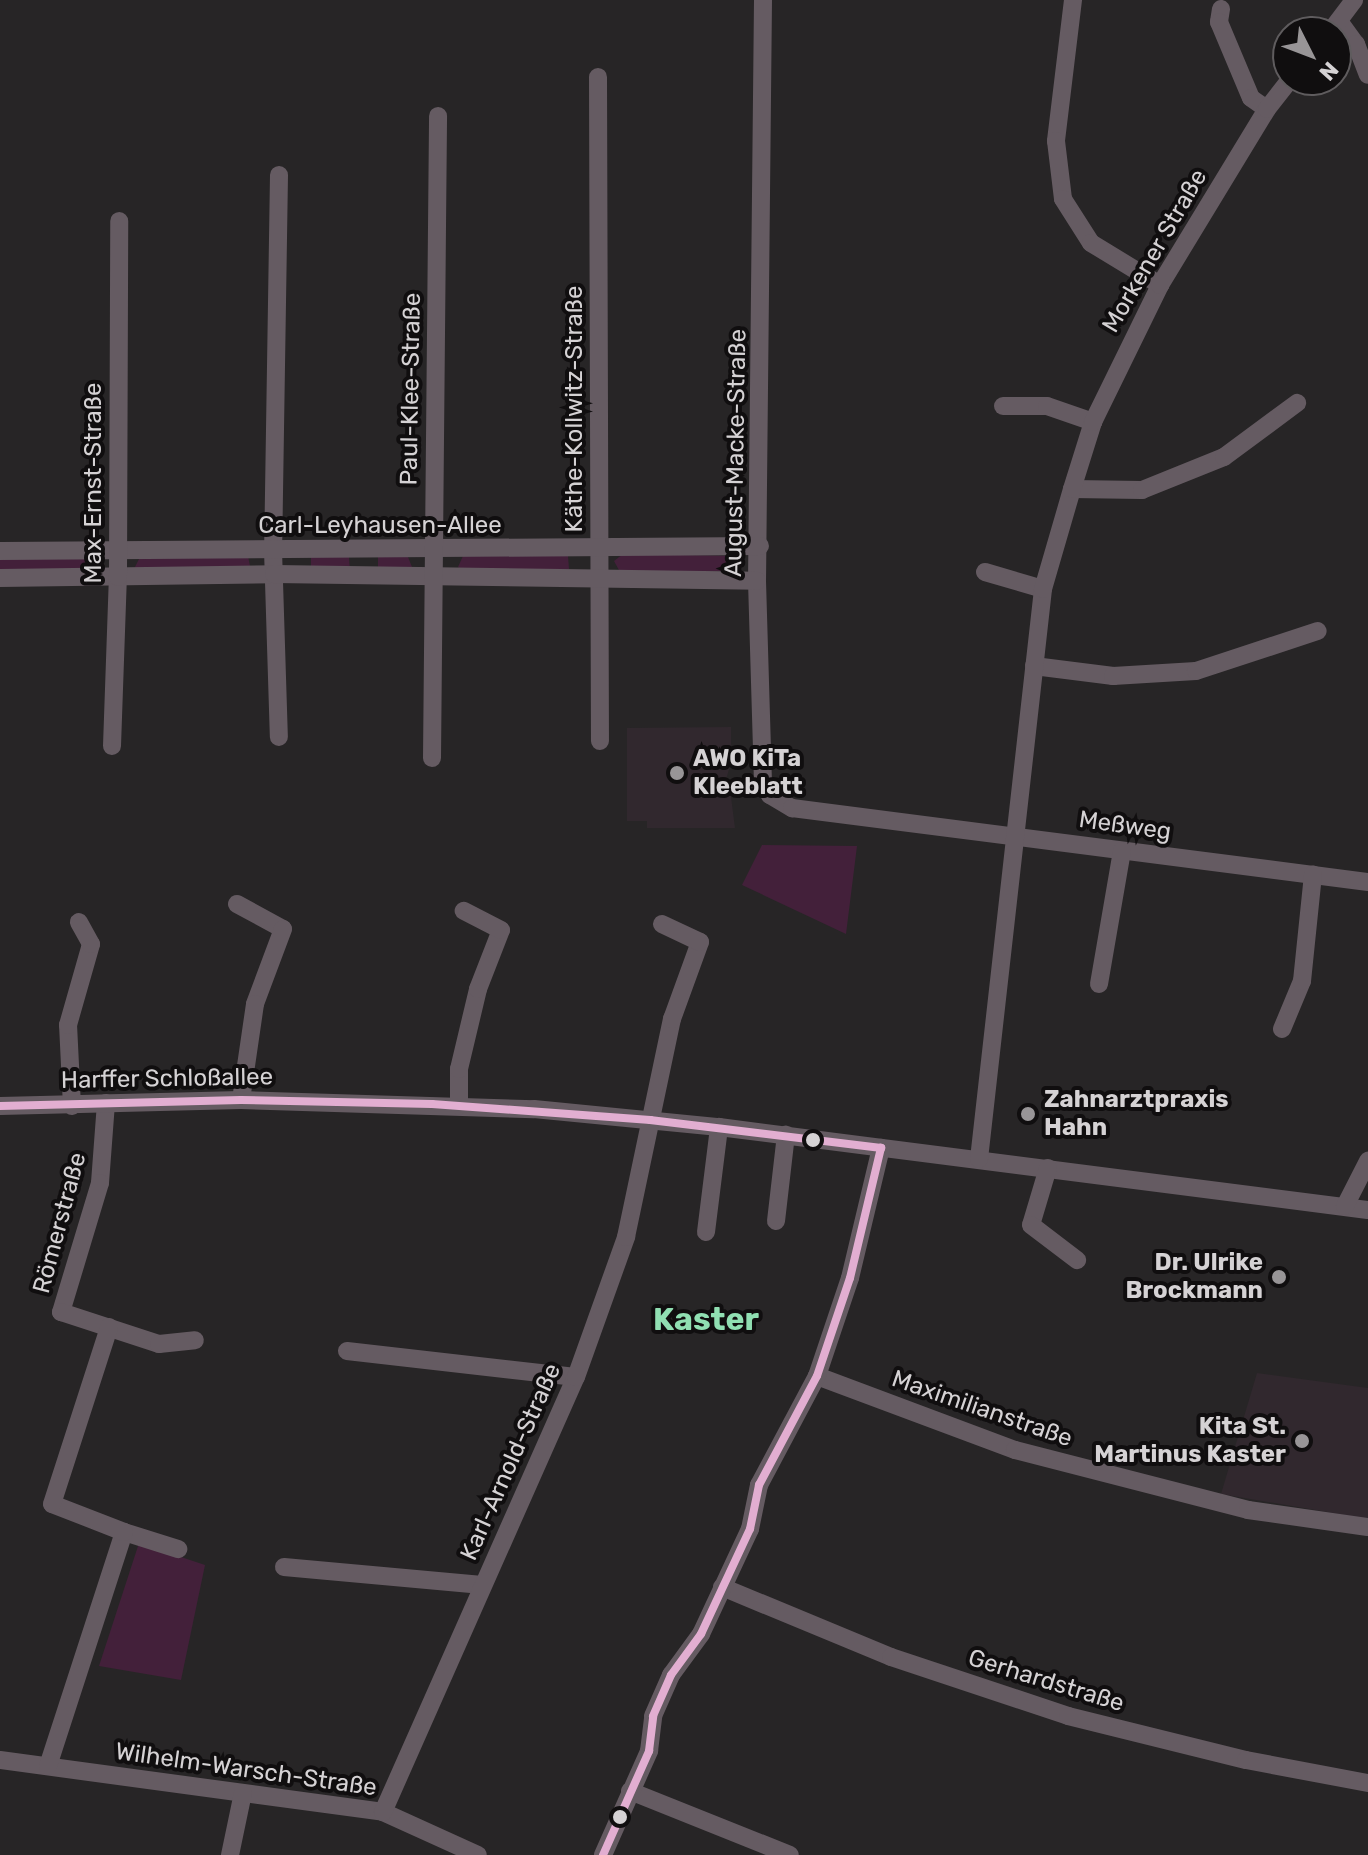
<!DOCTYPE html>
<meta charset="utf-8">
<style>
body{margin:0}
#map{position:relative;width:1368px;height:1855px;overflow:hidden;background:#272526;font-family:Rubik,sans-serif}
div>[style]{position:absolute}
.built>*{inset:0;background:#31282e}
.green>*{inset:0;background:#43203a}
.minor>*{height:18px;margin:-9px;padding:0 9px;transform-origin:9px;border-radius:9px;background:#655b62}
.bus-1>*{height:8px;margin:-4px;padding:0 4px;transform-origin:4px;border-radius:4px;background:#e2aed1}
.dots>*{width:22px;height:22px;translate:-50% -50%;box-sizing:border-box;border:4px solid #100e0f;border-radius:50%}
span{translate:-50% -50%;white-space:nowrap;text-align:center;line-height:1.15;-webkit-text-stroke:8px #100e0f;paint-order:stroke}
.street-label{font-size:24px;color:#d5d2d4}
.poi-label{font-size:24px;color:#d5d2d4;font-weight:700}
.left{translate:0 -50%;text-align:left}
.right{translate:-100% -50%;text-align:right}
.district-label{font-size:32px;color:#90dfb2;font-weight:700}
.north{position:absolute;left:1272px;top:16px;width:80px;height:80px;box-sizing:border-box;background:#100e0f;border:2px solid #5f5c5e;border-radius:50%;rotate:132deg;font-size:22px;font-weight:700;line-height:32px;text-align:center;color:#d5d2d4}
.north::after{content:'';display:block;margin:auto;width:28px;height:36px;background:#989597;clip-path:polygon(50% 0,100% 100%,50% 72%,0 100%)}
</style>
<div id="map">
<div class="built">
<i style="clip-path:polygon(731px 727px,731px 763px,723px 789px,730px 789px,735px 828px,647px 828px,647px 821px,627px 821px,627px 728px)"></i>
<i style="clip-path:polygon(1257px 1373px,1368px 1388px,1368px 1519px,1221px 1494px)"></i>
</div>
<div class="green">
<i style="clip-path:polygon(623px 554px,741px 556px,741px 571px,620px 572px,614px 561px)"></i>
<i style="clip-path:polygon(0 556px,86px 556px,92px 564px,90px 569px,0 572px)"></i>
<i style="clip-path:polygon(248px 556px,251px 571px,134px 569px,140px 557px)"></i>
<i style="clip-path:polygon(463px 556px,568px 556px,569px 569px,462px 571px,458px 567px)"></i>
<i style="clip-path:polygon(311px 557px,349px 557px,350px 572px,311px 572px)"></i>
<i style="clip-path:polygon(378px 557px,408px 557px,412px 567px,378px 574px)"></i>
<i style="clip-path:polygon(762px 845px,857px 846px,846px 934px,742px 885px)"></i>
<i style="clip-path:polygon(139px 1543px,205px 1565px,181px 1680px,99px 1666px)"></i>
</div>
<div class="minor">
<i style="left:763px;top:0;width:581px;rotate:90.59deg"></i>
<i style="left:757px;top:581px;width:201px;rotate:88.3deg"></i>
<i style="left:763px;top:782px;width:15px;rotate:62deg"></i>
<i style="left:770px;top:795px;width:26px;rotate:31deg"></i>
<i style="left:792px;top:808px;width:581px;rotate:7.32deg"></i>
<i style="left:1073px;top:0;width:142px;rotate:96.9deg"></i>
<i style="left:1056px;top:141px;width:58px;rotate:83.1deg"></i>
<i style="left:1063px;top:199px;width:52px;rotate:57.5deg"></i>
<i style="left:1091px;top:243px;width:81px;rotate:31.3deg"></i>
<i style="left:1221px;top:9px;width:13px;rotate:99deg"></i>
<i style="left:1219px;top:22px;width:82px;rotate:67.2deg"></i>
<i style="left:1251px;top:98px;width:19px;rotate:35deg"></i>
<i style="left:1339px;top:21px;width:29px;rotate:54deg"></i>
<i style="left:1356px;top:44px;width:33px;rotate:69deg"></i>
<i style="left:1330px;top:32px;width:40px;rotate:-53deg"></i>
<i style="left:598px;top:77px;width:664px;rotate:89.83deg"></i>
<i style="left:279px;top:175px;width:375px;rotate:90.9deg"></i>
<i style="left:273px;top:550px;width:187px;rotate:88.2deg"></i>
<i style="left:1003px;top:406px;width:44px"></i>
<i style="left:1047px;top:406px;width:49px;rotate:19.2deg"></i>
<i style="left:1072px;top:489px;width:70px;rotate:0.8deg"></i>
<i style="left:1142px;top:490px;width:88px;rotate:-21.9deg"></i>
<i style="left:1224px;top:457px;width:91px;rotate:-36.5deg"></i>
<i style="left:0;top:551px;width:760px;rotate:-0.38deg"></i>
<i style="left:985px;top:572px;width:60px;rotate:16.3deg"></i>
<i style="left:0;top:578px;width:274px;rotate:-0.8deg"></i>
<i style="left:274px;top:574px;width:483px;rotate:0.8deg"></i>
<i style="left:1034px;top:666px;width:80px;rotate:7.2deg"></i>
<i style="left:1113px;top:676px;width:83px;rotate:-3.4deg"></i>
<i style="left:1196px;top:671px;width:128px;rotate:-18.2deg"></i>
<i style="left:112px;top:746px;width:169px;rotate:-88deg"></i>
<i style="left:118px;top:577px;width:356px;rotate:-89.8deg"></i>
<i style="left:432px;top:758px;width:642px;rotate:-89.46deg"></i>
<i style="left:237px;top:904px;width:52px;rotate:28.5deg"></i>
<i style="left:283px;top:929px;width:80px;rotate:110.5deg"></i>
<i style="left:255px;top:1004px;width:97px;rotate:98.3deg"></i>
<i style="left:1099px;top:984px;width:135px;rotate:-80.2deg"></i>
<i style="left:1282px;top:1029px;width:52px;rotate:-67.4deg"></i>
<i style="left:1302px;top:981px;width:107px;rotate:-84.1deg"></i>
<i style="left:106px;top:1103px;width:80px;rotate:94.3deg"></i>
<i style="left:100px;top:1183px;width:135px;rotate:106.8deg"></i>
<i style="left:61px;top:1312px;width:103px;rotate:18.1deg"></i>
<i style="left:159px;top:1344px;width:36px;rotate:-6deg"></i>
<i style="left:0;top:1106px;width:241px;rotate:-1.4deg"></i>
<i style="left:241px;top:1100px;width:293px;rotate:1.8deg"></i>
<i style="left:534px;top:1109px;width:186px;rotate:5.6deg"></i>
<i style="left:719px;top:1127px;width:654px;rotate:7.29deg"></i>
<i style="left:72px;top:1106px;width:81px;rotate:-92.8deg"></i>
<i style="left:68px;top:1025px;width:84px;rotate:-74.1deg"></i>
<i style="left:91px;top:944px;width:25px;rotate:-119deg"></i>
<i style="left:459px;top:1106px;width:37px;rotate:-90deg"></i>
<i style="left:459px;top:1069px;width:82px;rotate:-76.6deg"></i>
<i style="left:478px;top:989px;width:63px;rotate:-68.7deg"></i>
<i style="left:501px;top:930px;width:42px;rotate:-152.8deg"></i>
<i style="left:979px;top:1159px;width:574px;rotate:-83.59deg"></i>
<i style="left:1043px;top:589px;width:104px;rotate:-73.8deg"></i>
<i style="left:1072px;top:489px;width:70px;rotate:-72.6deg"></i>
<i style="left:1093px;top:422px;width:153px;rotate:-63.9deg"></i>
<i style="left:1160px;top:285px;width:206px;rotate:-58.7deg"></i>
<i style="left:1267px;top:109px;width:37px;rotate:-52deg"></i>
<i style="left:1048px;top:1168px;width:59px;rotate:106.6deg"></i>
<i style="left:1031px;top:1225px;width:58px;rotate:37.3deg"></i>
<i style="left:1345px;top:1206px;width:51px;rotate:-62.9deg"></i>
<i style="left:776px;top:1221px;width:87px;rotate:-83.4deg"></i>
<i style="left:706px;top:1232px;width:106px;rotate:-82.9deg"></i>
<i style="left:347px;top:1351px;width:230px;rotate:6.5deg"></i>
<i style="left:817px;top:1376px;width:211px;rotate:20.5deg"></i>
<i style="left:1015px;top:1450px;width:241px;rotate:14.4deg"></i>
<i style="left:1248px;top:1510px;width:121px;rotate:8.1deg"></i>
<i style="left:124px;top:1532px;width:57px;rotate:17.5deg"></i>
<i style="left:284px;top:1567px;width:199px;rotate:5.2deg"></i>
<i style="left:722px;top:1587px;width:183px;rotate:22.5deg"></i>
<i style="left:891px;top:1657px;width:187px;rotate:18.4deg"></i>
<i style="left:1068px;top:1716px;width:183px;rotate:13.9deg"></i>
<i style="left:1246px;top:1760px;width:124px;rotate:10.7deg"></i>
<i style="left:0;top:1760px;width:387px;rotate:7.7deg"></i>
<i style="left:383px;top:1812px;width:104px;rotate:24.4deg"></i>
<i style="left:48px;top:1766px;width:246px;rotate:-72deg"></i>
<i style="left:124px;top:1532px;width:77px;rotate:-158.7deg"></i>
<i style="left:52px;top:1504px;width:186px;rotate:-72.1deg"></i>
<i style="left:630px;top:1791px;width:172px;rotate:21.8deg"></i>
<i style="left:383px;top:1812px;width:476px;rotate:-66.1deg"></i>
<i style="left:576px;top:1377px;width:149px;rotate:-70.3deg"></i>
<i style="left:626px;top:1237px;width:223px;rotate:-78.1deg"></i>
<i style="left:672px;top:1019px;width:82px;rotate:-70deg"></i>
<i style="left:700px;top:942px;width:42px;rotate:-154.7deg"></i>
<i style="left:230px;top:1855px;width:63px;rotate:-78.2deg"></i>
<i style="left:603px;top:1855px;width:114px;rotate:-66.1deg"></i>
<i style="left:649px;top:1751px;width:35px;rotate:-83deg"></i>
<i style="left:653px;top:1716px;width:45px;rotate:-66.3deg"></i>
<i style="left:671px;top:1675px;width:51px;rotate:-53.8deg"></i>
<i style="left:701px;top:1634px;width:116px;rotate:-65deg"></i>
<i style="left:750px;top:1529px;width:45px;rotate:-78.4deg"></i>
<i style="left:759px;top:1485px;width:123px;rotate:-62deg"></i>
<i style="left:817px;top:1376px;width:103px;rotate:-71.4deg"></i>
<i style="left:850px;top:1278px;width:134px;rotate:-76.6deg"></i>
</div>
<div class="bus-1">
<i style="left:0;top:1106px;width:241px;rotate:-1.4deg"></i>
<i style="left:241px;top:1100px;width:191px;rotate:1.2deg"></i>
<i style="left:432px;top:1104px;width:219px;rotate:4.2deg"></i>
<i style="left:650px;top:1120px;width:233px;rotate:6.9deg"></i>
<i style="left:603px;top:1855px;width:114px;rotate:-66.1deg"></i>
<i style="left:649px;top:1751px;width:35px;rotate:-83deg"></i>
<i style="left:653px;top:1716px;width:45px;rotate:-66.3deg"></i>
<i style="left:671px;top:1675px;width:51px;rotate:-53.8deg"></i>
<i style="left:701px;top:1634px;width:116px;rotate:-65deg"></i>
<i style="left:750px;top:1529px;width:45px;rotate:-78.4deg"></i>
<i style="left:759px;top:1485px;width:123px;rotate:-62deg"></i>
<i style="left:817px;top:1376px;width:103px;rotate:-71.4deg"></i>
<i style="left:850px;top:1278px;width:134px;rotate:-76.6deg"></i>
</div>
<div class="dots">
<i style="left:677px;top:773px;background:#989597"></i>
<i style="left:1028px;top:1114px;background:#989597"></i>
<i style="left:813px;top:1140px;background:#d5d2d4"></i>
<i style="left:1279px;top:1277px;background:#989597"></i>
<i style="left:1302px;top:1441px;background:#989597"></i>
<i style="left:620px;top:1817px;background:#d5d2d4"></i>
</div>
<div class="street-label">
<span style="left:1155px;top:251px;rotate:-60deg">Morkener Straße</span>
<span style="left:411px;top:389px;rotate:-89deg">Paul-Klee-Straße</span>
<span style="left:575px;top:409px;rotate:-90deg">Käthe-Kollwitz-Straße</span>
<span style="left:736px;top:453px;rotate:-89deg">August-Macke-Straße</span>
<span style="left:94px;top:483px;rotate:-90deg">Max-Ernst-Straße</span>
<span style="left:380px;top:526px">Carl-Leyhausen-Allee</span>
<span style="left:1125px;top:826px;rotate:8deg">Meßweg</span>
<span style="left:167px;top:1079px;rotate:-1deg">Harffer Schloßallee</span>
<span style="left:60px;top:1223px;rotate:-75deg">Römerstraße</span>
<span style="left:982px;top:1409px;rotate:19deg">Maximilianstraße</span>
<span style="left:511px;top:1462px;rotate:-66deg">Karl-Arnold-Straße</span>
<span style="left:1046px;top:1681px;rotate:17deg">Gerhardstraße</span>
<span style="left:246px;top:1770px;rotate:8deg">Wilhelm-Warsch-Straße</span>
</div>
<div class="poi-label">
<span class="left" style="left:693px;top:773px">AWO KiTa<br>Kleeblatt</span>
<span class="left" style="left:1044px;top:1114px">Zahnarztpraxis<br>Hahn</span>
<span class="right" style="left:1263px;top:1277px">Dr. Ulrike<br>Brockmann</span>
<span class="right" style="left:1286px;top:1441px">Kita St.<br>Martinus Kaster</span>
</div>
<div class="district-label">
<span style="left:706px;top:1319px">Kaster</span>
</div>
<div class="north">N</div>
</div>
